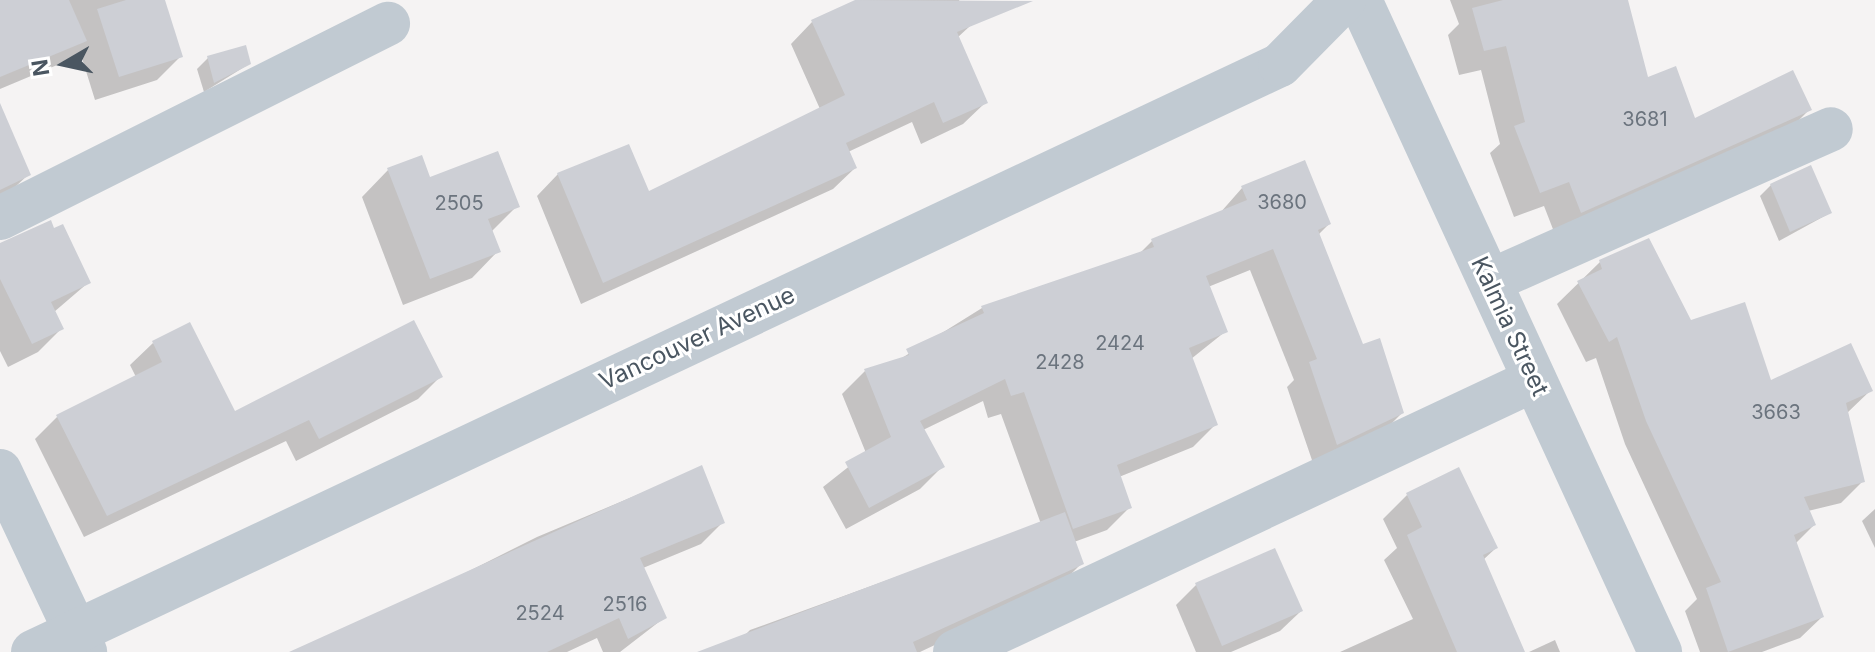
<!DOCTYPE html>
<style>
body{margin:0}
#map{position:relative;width:1875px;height:652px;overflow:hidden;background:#f5f3f3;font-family:Inter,sans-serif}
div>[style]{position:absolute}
.shadow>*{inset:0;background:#0003}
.building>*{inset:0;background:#cdcfd5}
.minor>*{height:44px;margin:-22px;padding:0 22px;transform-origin:22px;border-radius:22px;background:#c1cad2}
span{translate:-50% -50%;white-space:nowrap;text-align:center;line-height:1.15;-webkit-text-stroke:6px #fff;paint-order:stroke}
.number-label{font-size:20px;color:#6b747e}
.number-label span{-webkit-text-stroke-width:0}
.street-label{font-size:24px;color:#4a5661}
.north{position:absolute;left:24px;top:24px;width:80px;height:80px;-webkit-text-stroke:6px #fff;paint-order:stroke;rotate:261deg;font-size:22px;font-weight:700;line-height:32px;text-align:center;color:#4a5661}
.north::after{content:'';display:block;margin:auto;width:28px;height:36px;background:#4a5661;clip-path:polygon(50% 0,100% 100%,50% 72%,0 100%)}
</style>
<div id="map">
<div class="shadow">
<i style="clip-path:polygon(0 0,163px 0,181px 56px,157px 80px,95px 100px,81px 55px,0 89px)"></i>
<i style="clip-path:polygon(858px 0,959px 0,970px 26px,957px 38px,985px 103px,963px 124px,921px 144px,912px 122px,848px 152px,855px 168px,833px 189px,581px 304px,537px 196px,558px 174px,648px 194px,820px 109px,791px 44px,812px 22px)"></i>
<i style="clip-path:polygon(1450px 0,1626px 0,1647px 79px,1694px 120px,1809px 110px,1784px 135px,1556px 237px,1544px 206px,1514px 217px,1490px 153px,1500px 144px,1481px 70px,1459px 75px,1448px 35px,1459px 24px)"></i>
<i style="clip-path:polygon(208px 58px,249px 64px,204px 92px,197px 69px)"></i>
<i style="clip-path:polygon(0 108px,29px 174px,0 201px)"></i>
<i style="clip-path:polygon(388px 170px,517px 206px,491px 232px,498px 251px,472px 278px,403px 305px,362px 197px)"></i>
<i style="clip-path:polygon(1771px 185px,1830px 213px,1779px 241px,1760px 196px)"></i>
<i style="clip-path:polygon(1242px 188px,1329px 224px,1318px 235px,1362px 346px,1402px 413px,1379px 436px,1314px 466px,1287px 387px,1294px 380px,1250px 270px,1208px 287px,1226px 331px,1191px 359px,1216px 424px,1193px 447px,1119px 477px,1130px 507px,1107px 530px,1074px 542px,1082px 563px,1058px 587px,920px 652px,728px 652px,750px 630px,1041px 524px,1001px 414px,988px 418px,983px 401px,923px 430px,943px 466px,920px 489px,846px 529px,823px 487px,866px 453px,842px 394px,865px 371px,897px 361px,982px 308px,1139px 254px,1152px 241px,1220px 213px)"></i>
<i style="clip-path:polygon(0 245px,89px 282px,54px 312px,62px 328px,38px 352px,8px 367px,0 351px)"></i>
<i style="clip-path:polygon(1600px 262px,1770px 383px,1871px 390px,1847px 413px,1863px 481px,1841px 503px,1808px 511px,1814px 525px,1795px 544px,1822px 617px,1800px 638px,1762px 652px,1700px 652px,1685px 611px,1697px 599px,1625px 444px,1596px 358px,1586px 362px,1557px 304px)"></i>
<i style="clip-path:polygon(153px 343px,234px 414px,441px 376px,418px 399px,296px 461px,286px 441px,84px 537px,35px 439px,58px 416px,136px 377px,130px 365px)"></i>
<i style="clip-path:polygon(701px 468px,723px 522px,701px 544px,643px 568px,664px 618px,620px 652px,603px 652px,597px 638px,567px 652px,308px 652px,537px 537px)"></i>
<i style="clip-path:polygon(1407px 495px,1496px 548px,1483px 560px,1523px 652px,1340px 652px,1413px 619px,1384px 560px,1397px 548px,1383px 519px)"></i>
<i style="clip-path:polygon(1875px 509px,1875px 548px,1862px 521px)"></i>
<i style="clip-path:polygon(1274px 551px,1301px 611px,1280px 631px,1231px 652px,1196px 652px,1176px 605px,1196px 585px)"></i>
<i style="clip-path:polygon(1555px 640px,1560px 652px,1529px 652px)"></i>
</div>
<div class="building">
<i style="clip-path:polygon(0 0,69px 0,87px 41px,0 77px)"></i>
<i style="clip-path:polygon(126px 0,165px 0,183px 57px,119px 77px,97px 9px)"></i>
<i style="clip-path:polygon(855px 0,1033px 1px,957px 32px,988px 103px,943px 123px,934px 102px,846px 143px,857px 168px,603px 283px,557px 173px,629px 144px,649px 191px,845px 95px,811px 20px)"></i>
<i style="clip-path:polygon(1503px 0,1628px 0,1648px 77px,1676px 66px,1695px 118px,1793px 70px,1812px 110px,1581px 213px,1569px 182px,1540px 193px,1514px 126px,1525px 122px,1506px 46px,1484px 51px,1472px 8px)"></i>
<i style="clip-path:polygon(246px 45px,251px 64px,214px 83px,207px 56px)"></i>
<i style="clip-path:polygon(0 103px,31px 175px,0 190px)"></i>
<i style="clip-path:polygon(498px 151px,520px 207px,488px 219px,501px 252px,430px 279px,387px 168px,422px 155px,430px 177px)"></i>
<i style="clip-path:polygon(1305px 160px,1331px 224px,1318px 230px,1363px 344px,1380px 338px,1404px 413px,1337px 445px,1309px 362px,1317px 359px,1273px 249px,1206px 276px,1228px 332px,1189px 348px,1218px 425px,1117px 465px,1132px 508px,1073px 529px,1024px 392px,1011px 396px,1005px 379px,920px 421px,945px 467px,869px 508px,845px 462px,891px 437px,864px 369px,909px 355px,906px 349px,984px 313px,981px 306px,1154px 247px,1151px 239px,1247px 200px,1241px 186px)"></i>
<i style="clip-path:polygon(1811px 165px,1832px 213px,1790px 232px,1770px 184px)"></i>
<i style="clip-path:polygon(51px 220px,54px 228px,63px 224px,91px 283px,51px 302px,64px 329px,32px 344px,0 279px,0 243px)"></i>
<i style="clip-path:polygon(1649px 238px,1691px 320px,1745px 302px,1771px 380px,1851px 343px,1873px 391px,1846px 403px,1865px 482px,1804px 497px,1816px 525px,1794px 535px,1824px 617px,1728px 652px,1706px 588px,1721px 582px,1646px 421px,1617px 337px,1609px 342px,1577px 281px,1602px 269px,1599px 260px)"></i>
<i style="clip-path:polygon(414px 320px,443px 377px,319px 439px,309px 420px,107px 516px,56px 415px,162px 362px,152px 341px,190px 322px,235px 411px)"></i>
<i style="clip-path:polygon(702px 465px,725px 523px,640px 558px,667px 618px,628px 639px,619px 618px,547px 652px,289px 652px)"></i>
<i style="clip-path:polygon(1459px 467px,1498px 548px,1483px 555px,1525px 652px,1457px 652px,1407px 535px,1422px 527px,1406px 493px)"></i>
<i style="clip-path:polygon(1065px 512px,1084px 564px,913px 642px,917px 652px,697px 652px)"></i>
<i style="clip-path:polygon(1275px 548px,1303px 611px,1222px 646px,1195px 583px)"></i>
</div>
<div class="minor">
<i style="left:1360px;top:0;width:718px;rotate:65.29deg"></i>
<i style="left:0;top:218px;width:434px;rotate:-26.6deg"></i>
<i style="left:1490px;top:281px;width:373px;rotate:-24deg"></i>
<i style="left:0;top:471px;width:200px;rotate:64.8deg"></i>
<i style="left:33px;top:652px;width:1378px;rotate:-25.21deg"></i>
<i style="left:1280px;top:65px;width:91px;rotate:-45.4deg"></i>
<i style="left:955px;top:652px;width:640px;rotate:-25.16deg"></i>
</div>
<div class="number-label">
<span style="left:1645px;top:119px">3681</span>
<span style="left:1282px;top:202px">3680</span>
<span style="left:459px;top:203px">2505</span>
<span style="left:1120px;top:343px">2424</span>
<span style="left:1060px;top:362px">2428</span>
<span style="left:1776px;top:412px">3663</span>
<span style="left:625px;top:604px">2516</span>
<span style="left:540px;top:613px">2524</span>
</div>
<div class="street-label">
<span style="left:1510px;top:326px;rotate:65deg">Kalmia Street</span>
<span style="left:697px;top:338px;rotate:-25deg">Vancouver Avenue</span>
</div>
<div class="north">N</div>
</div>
